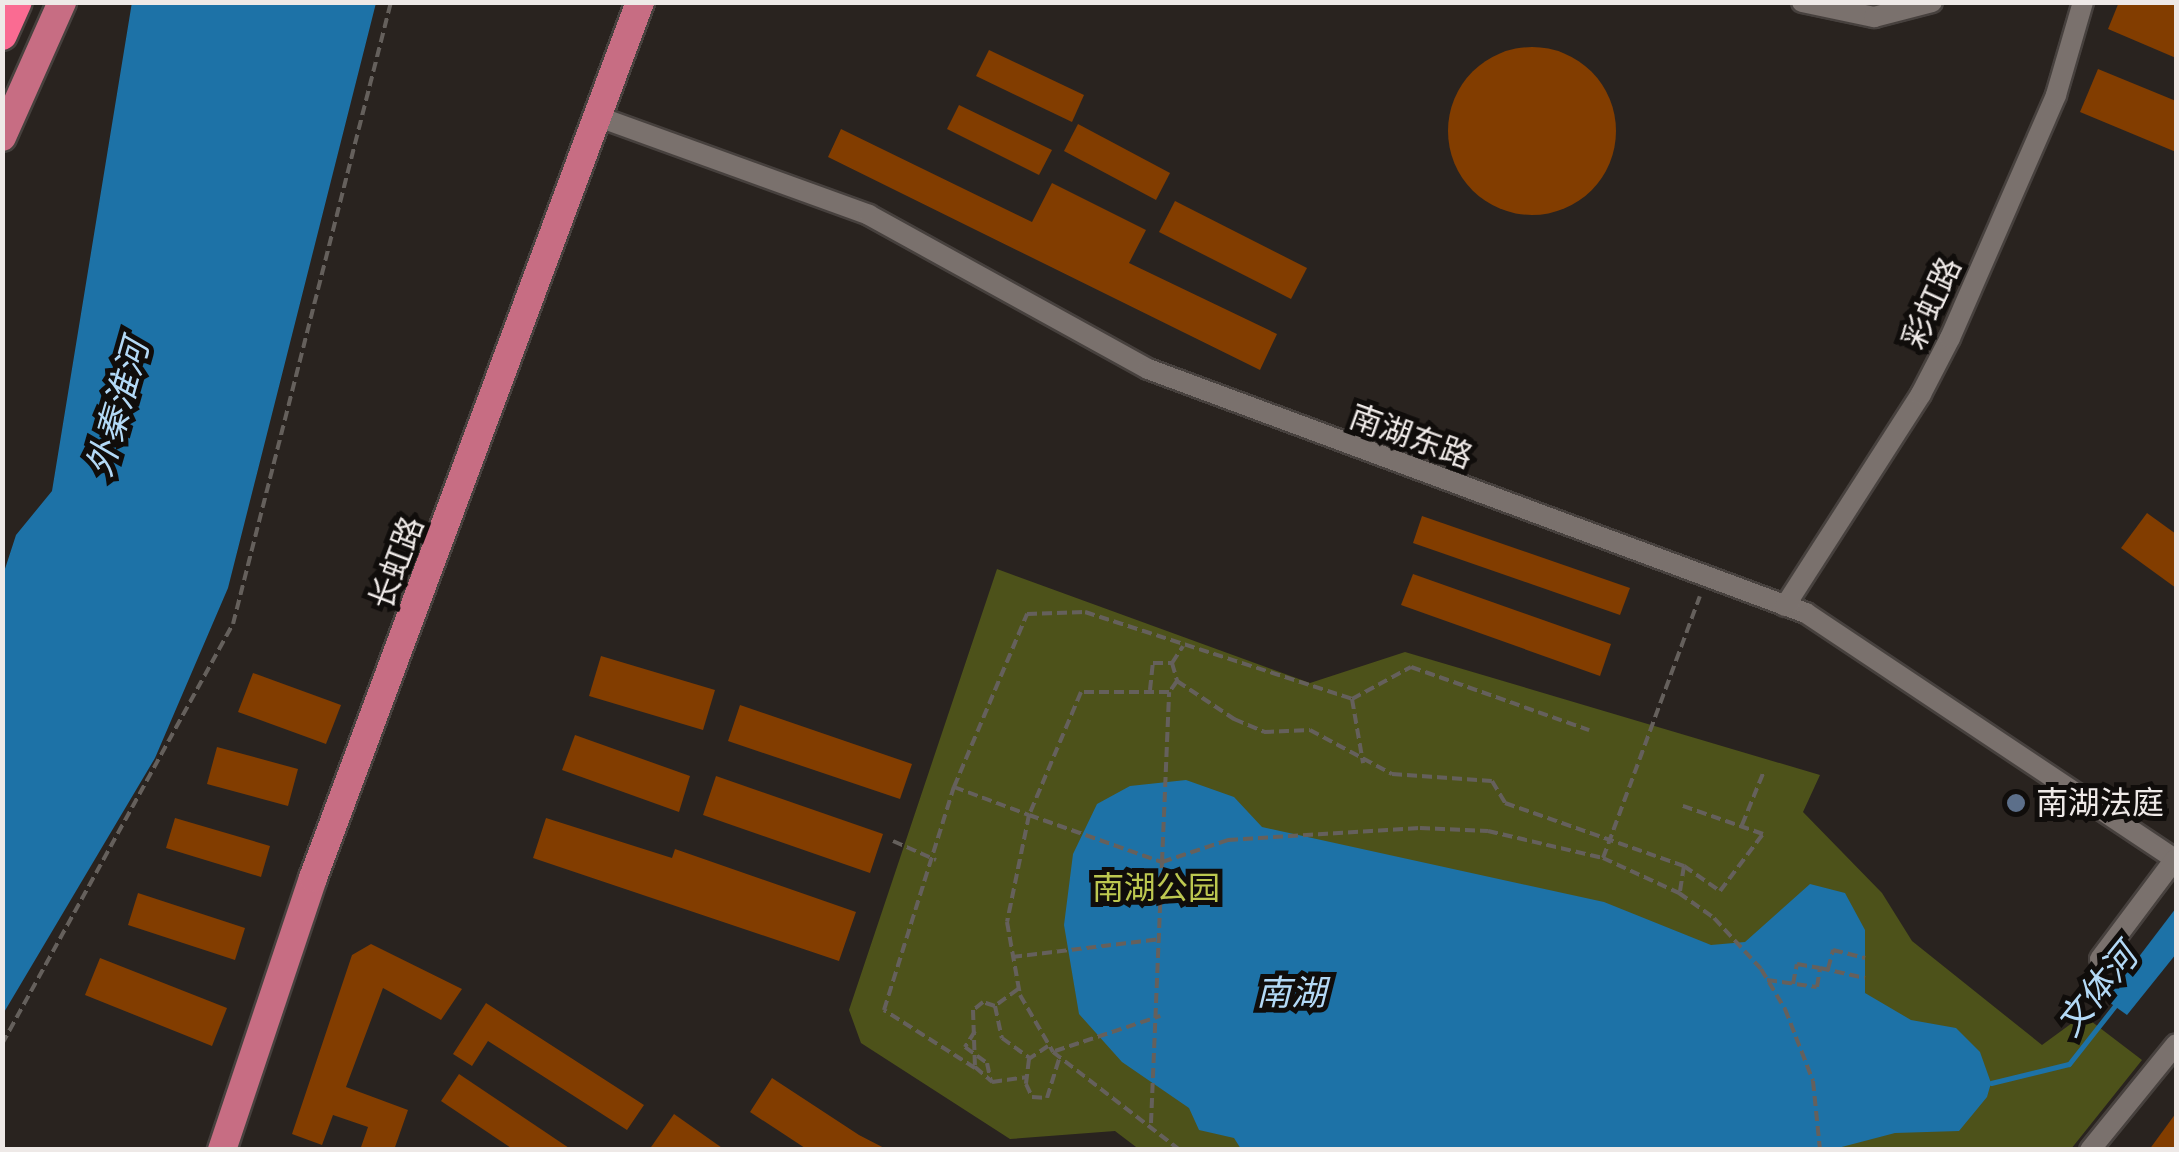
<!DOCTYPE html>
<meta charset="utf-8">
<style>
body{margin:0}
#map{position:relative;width:2179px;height:1152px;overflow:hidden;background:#29231f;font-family:"Space Grotesk","Noto Sans SC",sans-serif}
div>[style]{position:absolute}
.green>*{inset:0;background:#4d521a}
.water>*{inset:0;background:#1d72a7}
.stream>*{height:5px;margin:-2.5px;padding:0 2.5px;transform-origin:2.5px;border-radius:2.5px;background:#1d72a7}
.building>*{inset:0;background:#823d00}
.round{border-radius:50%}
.path>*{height:4px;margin-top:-2px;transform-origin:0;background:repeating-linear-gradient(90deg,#65605c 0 10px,transparent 0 15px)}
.roads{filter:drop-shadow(2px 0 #47413e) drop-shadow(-2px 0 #47413e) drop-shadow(0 2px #47413e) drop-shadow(0 -2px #47413e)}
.minor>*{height:20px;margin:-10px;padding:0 10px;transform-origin:10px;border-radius:10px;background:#7a716d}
.major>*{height:28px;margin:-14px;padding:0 14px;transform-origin:14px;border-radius:14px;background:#c76d83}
.highway>*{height:30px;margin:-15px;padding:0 15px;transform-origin:15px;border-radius:15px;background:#fa6b92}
.dots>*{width:28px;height:28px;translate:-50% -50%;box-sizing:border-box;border:5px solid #100d0b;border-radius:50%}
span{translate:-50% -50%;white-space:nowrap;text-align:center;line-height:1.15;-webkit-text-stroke:10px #100d0b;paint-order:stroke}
.street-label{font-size:32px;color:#eee9e7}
.poi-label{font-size:32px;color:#eee9e7}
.left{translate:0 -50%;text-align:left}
.park-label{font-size:32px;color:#bdc850}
.water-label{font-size:35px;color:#b3d9f6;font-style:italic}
.frame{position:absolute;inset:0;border:5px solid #eee9e7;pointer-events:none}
</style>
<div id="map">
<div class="green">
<i style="clip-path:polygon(997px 569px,1310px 683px,1405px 652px,1820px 775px,1803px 812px,1882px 893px,1912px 941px,2042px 1045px,2083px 1015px,2142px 1060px,2071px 1149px,1140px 1150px,1115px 1131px,1010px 1139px,861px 1043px,849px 1010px)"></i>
</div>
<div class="water">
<i style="clip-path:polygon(132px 2px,376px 3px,228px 588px,155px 758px,3px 1014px,3px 575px,16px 535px,52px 491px)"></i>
<i style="clip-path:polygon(1186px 780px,1234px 797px,1262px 827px,1604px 902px,1711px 945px,1745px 942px,1810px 884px,1845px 893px,1865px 930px,1865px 993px,1911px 1020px,1956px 1028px,1980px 1052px,1991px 1083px,1987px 1097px,1959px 1131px,1895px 1133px,1834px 1149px,1241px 1149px,1234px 1138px,1199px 1130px,1189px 1108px,1122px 1062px,1079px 1014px,1064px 925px,1073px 854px,1097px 804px,1130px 786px)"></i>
<i style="clip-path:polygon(2176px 908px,2176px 954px,2127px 1015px,2106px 1000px)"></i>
</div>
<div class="stream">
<i style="left:1991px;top:1083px;width:80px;rotate:-13.7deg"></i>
<i style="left:2069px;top:1064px;width:78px;rotate:-51.8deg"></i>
</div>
<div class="building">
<i style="clip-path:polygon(2119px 2px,2176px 2px,2176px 58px,2108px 29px)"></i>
<i class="round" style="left:1448px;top:47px;width:168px;height:168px"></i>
<i style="clip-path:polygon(989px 50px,1084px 95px,1072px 122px,976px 76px)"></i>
<i style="clip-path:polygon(2098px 69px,2176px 101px,2176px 152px,2080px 112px)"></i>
<i style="clip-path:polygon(959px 105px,1052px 150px,1039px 175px,947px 129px)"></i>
<i style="clip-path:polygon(1078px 124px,1170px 173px,1156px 200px,1064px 151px)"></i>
<i style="clip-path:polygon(841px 129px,1032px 222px,1052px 183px,1146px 230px,1129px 263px,1277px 334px,1260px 370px,828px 157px)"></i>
<i style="clip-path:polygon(1175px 201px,1307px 268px,1291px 299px,1159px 232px)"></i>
<i style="clip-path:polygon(2147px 513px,2176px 534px,2176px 588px,2121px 548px)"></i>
<i style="clip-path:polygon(1422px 516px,1630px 588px,1620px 615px,1413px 543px)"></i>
<i style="clip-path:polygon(1413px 574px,1611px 644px,1600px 676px,1401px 605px)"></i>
<i style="clip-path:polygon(601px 656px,715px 690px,703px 730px,589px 696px)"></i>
<i style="clip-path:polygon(253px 673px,341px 705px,326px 744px,238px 712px)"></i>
<i style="clip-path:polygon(740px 705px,912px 764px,900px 799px,728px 741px)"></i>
<i style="clip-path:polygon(575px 735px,690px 776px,679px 812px,562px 770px)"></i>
<i style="clip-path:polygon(217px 747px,298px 769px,288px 806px,207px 784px)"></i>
<i style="clip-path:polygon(716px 776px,883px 834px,870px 873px,703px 815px)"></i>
<i style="clip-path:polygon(175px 818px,270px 846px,261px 877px,166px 848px)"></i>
<i style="clip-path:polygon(546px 818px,672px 858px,675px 849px,856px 912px,839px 961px,533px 858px)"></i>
<i style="clip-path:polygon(138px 893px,245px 928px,235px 960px,128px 925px)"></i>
<i style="clip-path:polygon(371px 944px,462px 989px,441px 1020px,383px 988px,346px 1087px,408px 1110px,394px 1150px,360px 1150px,368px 1127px,333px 1115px,322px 1145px,292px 1134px,352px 955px)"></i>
<i style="clip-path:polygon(100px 958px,227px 1008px,212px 1046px,85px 995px)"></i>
<i style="clip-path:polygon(486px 1003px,644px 1105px,627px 1130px,488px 1041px,472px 1066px,453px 1054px)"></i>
<i style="clip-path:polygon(459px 1074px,572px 1150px,514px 1150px,441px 1101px)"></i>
<i style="clip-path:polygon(772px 1078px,859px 1135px,888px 1150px,808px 1150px,750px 1112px)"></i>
<i style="clip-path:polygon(2176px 1113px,2176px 1150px,2149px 1150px)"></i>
<i style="clip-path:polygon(674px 1114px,725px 1150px,649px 1150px)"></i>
</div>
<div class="path">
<i style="left:1172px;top:663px;width:20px;rotate:-57deg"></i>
<i style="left:1177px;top:681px;width:69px;rotate:33.7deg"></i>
<i style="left:1234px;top:719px;width:33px;rotate:23deg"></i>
<i style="left:1264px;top:732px;width:46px;rotate:-2.5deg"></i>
<i style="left:1310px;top:730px;width:93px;rotate:28.2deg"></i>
<i style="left:1392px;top:774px;width:100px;rotate:4deg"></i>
<i style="left:1492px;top:781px;width:26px;rotate:59deg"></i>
<i style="left:1505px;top:803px;width:190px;rotate:19.4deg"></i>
<i style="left:1684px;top:866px;width:44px;rotate:34.8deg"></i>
<i style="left:1720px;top:891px;width:71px;rotate:-53deg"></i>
<i style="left:1763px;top:834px;width:85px;rotate:-160.7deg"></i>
<i style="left:1150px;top:690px;width:27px;rotate:-84deg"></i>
<i style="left:1153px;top:663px;width:19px"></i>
<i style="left:1172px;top:663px;width:19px;rotate:74deg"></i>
<i style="left:1177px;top:681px;width:12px;rotate:125deg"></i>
<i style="left:1352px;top:699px;width:65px;rotate:80.2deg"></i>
<i style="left:954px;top:787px;width:80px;rotate:20.5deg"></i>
<i style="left:1029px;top:815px;width:141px;rotate:19.5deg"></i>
<i style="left:1162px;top:862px;width:170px;rotate:-87.6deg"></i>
<i style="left:1169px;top:692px;width:88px;rotate:180deg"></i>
<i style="left:1081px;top:692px;width:134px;rotate:112.9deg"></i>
<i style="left:1029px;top:815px;width:109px;rotate:101.6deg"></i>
<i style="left:1007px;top:922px;width:74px;rotate:79.9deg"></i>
<i style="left:1020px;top:995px;width:66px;rotate:59.9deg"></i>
<i style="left:1053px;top:1052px;width:160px;rotate:37.7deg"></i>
<i style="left:1742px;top:825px;width:58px;rotate:-67.8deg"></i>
<i style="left:893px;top:841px;width:47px;rotate:23.8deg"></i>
<i style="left:1603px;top:858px;width:279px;rotate:-69.7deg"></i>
<i style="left:1680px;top:891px;width:25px;rotate:-81deg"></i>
<i style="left:1012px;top:957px;width:150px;rotate:-6.9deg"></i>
<i style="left:1828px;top:969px;width:20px;rotate:-75deg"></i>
<i style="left:1833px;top:950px;width:33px;rotate:14deg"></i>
<i style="left:1767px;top:980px;width:50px;rotate:8deg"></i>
<i style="left:1817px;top:987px;width:19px;rotate:-81deg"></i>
<i style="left:1820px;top:968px;width:46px;rotate:12.5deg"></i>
<i style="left:1793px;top:984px;width:20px;rotate:-79deg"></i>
<i style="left:1797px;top:964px;width:23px;rotate:10deg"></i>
<i style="left:1018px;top:989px;width:29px;rotate:144deg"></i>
<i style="left:995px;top:1006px;width:13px;rotate:-162deg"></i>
<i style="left:983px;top:1002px;width:13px;rotate:141deg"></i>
<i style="left:973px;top:1010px;width:57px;rotate:88deg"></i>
<i style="left:975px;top:1067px;width:23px;rotate:41deg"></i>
<i style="left:992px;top:1082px;width:35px;rotate:-8deg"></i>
<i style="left:995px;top:1006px;width:33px;rotate:78deg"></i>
<i style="left:1002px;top:1038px;width:34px;rotate:36deg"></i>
<i style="left:975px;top:1031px;width:19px;rotate:122deg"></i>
<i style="left:965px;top:1047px;width:27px;rotate:36deg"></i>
<i style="left:987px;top:1063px;width:19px;rotate:78deg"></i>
<i style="left:2px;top:1044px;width:479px;rotate:-61.2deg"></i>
<i style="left:233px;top:624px;width:642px;rotate:-75.75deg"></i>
<i style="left:1048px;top:1046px;width:23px;rotate:146deg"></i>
<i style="left:1029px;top:1059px;width:25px;rotate:97deg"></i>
<i style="left:1026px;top:1084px;width:14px;rotate:65deg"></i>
<i style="left:1032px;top:1097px;width:15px;rotate:4deg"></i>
<i style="left:1047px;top:1098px;width:41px;rotate:-72.9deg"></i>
<i style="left:1055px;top:1051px;width:111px;rotate:-18.4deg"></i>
<i style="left:975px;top:1068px;width:108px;rotate:-147.5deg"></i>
<i style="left:884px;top:1010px;width:234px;rotate:-72.6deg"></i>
<i style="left:954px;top:787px;width:188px;rotate:-67.1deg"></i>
<i style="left:1027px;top:614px;width:58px;rotate:-2deg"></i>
<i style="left:1085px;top:612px;width:281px;rotate:18deg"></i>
<i style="left:1352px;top:699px;width:67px;rotate:-28.5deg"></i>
<i style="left:1411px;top:667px;width:189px;rotate:19.5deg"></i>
<i style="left:1151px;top:1123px;width:261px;rotate:-87.6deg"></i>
<i style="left:1162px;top:862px;width:70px;rotate:-18.4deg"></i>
<i style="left:1228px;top:840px;width:192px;rotate:-3.6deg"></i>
<i style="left:1420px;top:828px;width:68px;rotate:2.5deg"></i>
<i style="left:1488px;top:831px;width:118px;rotate:13.2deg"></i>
<i style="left:1603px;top:858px;width:84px;rotate:24.7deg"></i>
<i style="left:1679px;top:893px;width:43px;rotate:35.5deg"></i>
<i style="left:1714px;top:918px;width:69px;rotate:47.3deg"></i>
<i style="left:1761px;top:969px;width:47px;rotate:59deg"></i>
<i style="left:1785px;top:1009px;width:77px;rotate:68.7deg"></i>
<i style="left:1813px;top:1081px;width:69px;rotate:84.2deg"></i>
</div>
<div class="roads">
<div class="minor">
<i style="left:1802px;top:2px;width:74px;rotate:11.8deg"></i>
<i style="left:1874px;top:17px;width:60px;rotate:-14.5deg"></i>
<i style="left:599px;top:117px;width:287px;rotate:19.9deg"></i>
<i style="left:869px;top:215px;width:319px;rotate:28.9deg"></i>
<i style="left:1148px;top:369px;width:702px;rotate:20.35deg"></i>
<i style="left:1806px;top:613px;width:445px;rotate:33.7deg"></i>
<i style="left:1785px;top:606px;width:252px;rotate:-57.3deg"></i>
<i style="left:1921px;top:394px;width:63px;rotate:-62.6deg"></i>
<i style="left:1950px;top:338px;width:265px;rotate:-66.4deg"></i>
<i style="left:2056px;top:95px;width:97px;rotate:-73.8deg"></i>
<i style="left:2100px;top:959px;width:125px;rotate:-53.1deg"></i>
<i style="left:2090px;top:1150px;width:136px;rotate:-50.9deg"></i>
</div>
<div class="major">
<i style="left:2px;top:137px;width:148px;rotate:-66deg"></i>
<i style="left:222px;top:1150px;width:287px;rotate:-71.5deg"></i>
<i style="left:313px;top:878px;width:935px;rotate:-69.53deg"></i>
</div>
<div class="highway">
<i style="left:2px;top:35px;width:36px;rotate:-66deg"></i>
</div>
</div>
<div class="dots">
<i style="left:2016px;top:803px;background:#5c6f8a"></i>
</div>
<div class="street-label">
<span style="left:1932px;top:303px;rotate:-65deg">彩虹路</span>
<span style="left:1411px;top:437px;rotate:20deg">南湖东路</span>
<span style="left:397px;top:563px;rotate:-69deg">长虹路</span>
</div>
<div class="poi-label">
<span class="left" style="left:2036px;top:803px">南湖法庭</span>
</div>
<div class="park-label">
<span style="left:1156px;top:888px">南湖公园</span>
</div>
<div class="water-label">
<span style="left:118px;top:408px;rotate:-74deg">外秦淮河</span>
<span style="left:2097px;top:990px;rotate:-51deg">文体河</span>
<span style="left:1291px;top:993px">南湖</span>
</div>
<div class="frame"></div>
</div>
